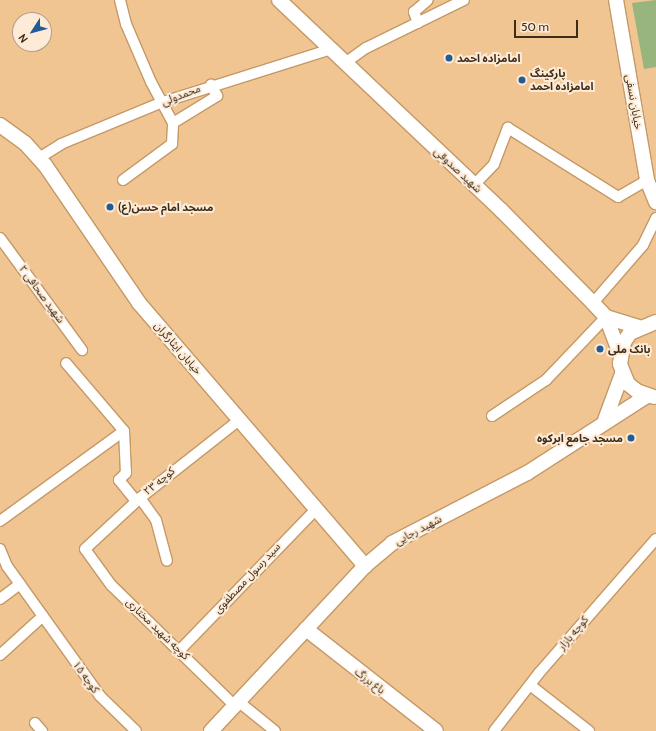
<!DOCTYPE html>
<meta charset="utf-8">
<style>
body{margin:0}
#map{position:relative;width:656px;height:731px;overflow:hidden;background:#f1c592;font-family:Cabin,"Noto Sans Arabic",sans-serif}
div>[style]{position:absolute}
.green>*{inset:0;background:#98b57d}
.roads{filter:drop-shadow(1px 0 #c49967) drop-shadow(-1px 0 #c49967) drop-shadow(0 1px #c49967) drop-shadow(0 -1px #c49967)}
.street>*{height:10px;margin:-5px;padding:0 5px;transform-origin:5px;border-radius:5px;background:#fff}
.secondary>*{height:14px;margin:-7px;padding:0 7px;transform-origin:7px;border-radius:7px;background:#fff}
.dots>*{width:11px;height:11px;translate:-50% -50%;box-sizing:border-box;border:2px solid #feebd7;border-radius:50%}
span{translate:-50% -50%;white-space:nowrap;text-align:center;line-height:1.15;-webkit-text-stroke:4px #feebd7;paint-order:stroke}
.poi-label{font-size:11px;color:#3d2c17;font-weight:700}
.left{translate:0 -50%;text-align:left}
.right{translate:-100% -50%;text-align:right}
.street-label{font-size:11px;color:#3d2c17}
.north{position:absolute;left:12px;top:12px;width:40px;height:40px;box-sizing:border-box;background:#feebd7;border:1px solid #b19f8a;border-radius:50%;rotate:234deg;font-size:11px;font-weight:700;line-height:16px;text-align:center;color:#3d2c17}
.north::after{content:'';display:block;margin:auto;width:14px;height:18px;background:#215c93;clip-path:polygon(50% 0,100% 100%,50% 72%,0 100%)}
.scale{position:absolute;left:514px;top:20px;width:64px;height:18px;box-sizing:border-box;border:2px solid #3d2c17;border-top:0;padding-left:5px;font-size:12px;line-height:14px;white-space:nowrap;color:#3d2c17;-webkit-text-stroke:3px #feebd7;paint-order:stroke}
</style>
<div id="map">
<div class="green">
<i style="clip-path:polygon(656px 0,656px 67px,644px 69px,632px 3px)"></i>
</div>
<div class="roads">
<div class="street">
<i style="left:120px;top:0;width:25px;rotate:76deg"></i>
<i style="left:126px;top:24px;width:63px;rotate:66.7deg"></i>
<i style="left:151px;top:82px;width:47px;rotate:61.8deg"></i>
<i style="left:418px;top:23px;width:12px;rotate:-110deg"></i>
<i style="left:414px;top:12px;width:18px;rotate:-41deg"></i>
<i style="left:345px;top:63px;width:26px;rotate:-36deg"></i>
<i style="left:366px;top:48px;width:109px;rotate:-26.1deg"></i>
<i style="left:39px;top:158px;width:26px;rotate:-32deg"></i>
<i style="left:61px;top:144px;width:107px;rotate:-22.5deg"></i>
<i style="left:160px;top:103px;width:179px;rotate:-17.5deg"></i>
<i style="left:123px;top:180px;width:61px;rotate:-36.3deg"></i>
<i style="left:172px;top:144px;width:21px;rotate:-87deg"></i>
<i style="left:173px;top:123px;width:52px;rotate:-31.5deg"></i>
<i style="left:217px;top:96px;width:13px;rotate:-117deg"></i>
<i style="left:474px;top:185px;width:29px;rotate:-46deg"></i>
<i style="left:494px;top:164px;width:39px;rotate:-69deg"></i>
<i style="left:508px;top:128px;width:130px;rotate:32.1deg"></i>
<i style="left:618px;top:197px;width:34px;rotate:-30deg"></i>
<i style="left:0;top:238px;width:139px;rotate:53.8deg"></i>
<i style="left:593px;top:303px;width:77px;rotate:-49.2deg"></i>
<i style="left:643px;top:245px;width:30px;rotate:-64deg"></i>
<i style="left:492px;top:416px;width:65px;rotate:-33.7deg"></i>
<i style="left:546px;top:380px;width:87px;rotate:-46.4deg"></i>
<i style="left:124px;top:431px;width:42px;rotate:87.3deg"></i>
<i style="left:126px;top:473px;width:10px;rotate:135deg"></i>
<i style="left:119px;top:480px;width:27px;rotate:51deg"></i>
<i style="left:140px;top:498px;width:27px;rotate:54deg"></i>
<i style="left:156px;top:520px;width:42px;rotate:75deg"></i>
<i style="left:0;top:521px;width:153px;rotate:-36deg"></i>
<i style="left:124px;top:431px;width:89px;rotate:-130.5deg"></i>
<i style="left:0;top:549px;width:18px;rotate:68deg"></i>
<i style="left:7px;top:566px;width:160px;rotate:54.4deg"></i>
<i style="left:100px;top:696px;width:50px;rotate:44.2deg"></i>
<i style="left:0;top:599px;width:25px;rotate:-37deg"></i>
<i style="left:180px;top:650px;width:196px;rotate:-46deg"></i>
<i style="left:0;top:655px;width:58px;rotate:-42.2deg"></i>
<i style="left:530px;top:685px;width:75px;rotate:37.9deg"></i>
<i style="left:239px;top:702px;width:46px;rotate:38.9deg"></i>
<i style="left:235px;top:706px;width:173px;rotate:-135.7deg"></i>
<i style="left:111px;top:585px;width:44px;rotate:-125.8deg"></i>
<i style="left:85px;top:549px;width:75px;rotate:-42.8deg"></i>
<i style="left:140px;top:498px;width:126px;rotate:-38.2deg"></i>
<i style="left:35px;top:723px;width:11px;rotate:49deg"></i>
<i style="left:494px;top:731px;width:73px;rotate:-52.2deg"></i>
<i style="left:539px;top:673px;width:178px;rotate:-48.9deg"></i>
</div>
<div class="secondary">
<i style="left:279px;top:0;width:306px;rotate:43.4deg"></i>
<i style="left:501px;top:210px;width:131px;rotate:45.3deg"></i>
<i style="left:593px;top:303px;width:19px;rotate:47deg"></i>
<i style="left:606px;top:317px;width:39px;rotate:69deg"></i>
<i style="left:616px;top:0;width:183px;rotate:80.2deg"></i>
<i style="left:647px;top:180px;width:24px;rotate:68deg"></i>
<i style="left:0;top:125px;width:31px;rotate:36deg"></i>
<i style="left:25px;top:143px;width:30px;rotate:48deg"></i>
<i style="left:45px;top:165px;width:167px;rotate:55.7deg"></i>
<i style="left:139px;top:303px;width:347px;rotate:49.3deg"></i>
<i style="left:606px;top:317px;width:34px;rotate:17deg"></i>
<i style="left:654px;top:397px;width:18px;rotate:-161deg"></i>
<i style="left:637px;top:391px;width:11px;rotate:-142deg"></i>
<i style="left:628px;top:384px;width:22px;rotate:-112deg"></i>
<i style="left:620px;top:364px;width:22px;rotate:-80deg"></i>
<i style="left:624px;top:342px;width:11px;rotate:-56deg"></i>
<i style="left:630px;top:333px;width:28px;rotate:-23deg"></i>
<i style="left:605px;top:420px;width:49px;rotate:-69.7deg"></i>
<i style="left:306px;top:629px;width:165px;rotate:38.1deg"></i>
<i style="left:211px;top:731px;width:226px;rotate:-47deg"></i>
<i style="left:365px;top:566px;width:35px;rotate:-40deg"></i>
<i style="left:392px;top:543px;width:152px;rotate:-27.4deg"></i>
<i style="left:527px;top:473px;width:143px;rotate:-32.7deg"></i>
</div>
</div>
<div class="dots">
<i style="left:449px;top:58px;background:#215c93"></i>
<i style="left:522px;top:80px;background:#215c93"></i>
<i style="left:110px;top:207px;background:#215c93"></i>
<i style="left:600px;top:349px;background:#215c93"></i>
<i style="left:631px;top:438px;background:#215c93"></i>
</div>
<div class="poi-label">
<span class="left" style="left:457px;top:58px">امامزاده احمد</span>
<span class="left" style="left:530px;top:80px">پارکینگ<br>امامزاده احمد</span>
<span class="left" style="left:118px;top:207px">مسجد امام حسن(ع)</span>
<span class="left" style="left:608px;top:349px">بانک ملی</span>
<span class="right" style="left:623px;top:438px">مسجد جامع ابرکوه</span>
</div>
<div class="street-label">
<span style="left:181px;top:95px;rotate:-21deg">محمدولی</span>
<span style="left:634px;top:102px;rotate:80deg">خیابان نسفی</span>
<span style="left:458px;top:170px;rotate:43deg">شهید صدوقی</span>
<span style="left:42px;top:294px;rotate:54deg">شهید صحافی ۲</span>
<span style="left:178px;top:348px;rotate:49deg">خیابان ایثارگران</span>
<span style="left:159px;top:481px;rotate:-40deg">کوچه ۲۳</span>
<span style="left:418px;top:530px;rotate:-28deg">شهید رجایی</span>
<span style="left:247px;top:578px;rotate:-47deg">سید رسول مصطفوی</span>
<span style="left:158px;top:629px;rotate:44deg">کوچه شهید مختاری</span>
<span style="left:573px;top:633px;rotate:-50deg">کوچه بازار</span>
<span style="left:86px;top:677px;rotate:54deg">کوچه ۱۵</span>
<span style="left:370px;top:681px;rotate:37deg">باغ برزگ</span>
</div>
<div class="north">N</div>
<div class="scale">50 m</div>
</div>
